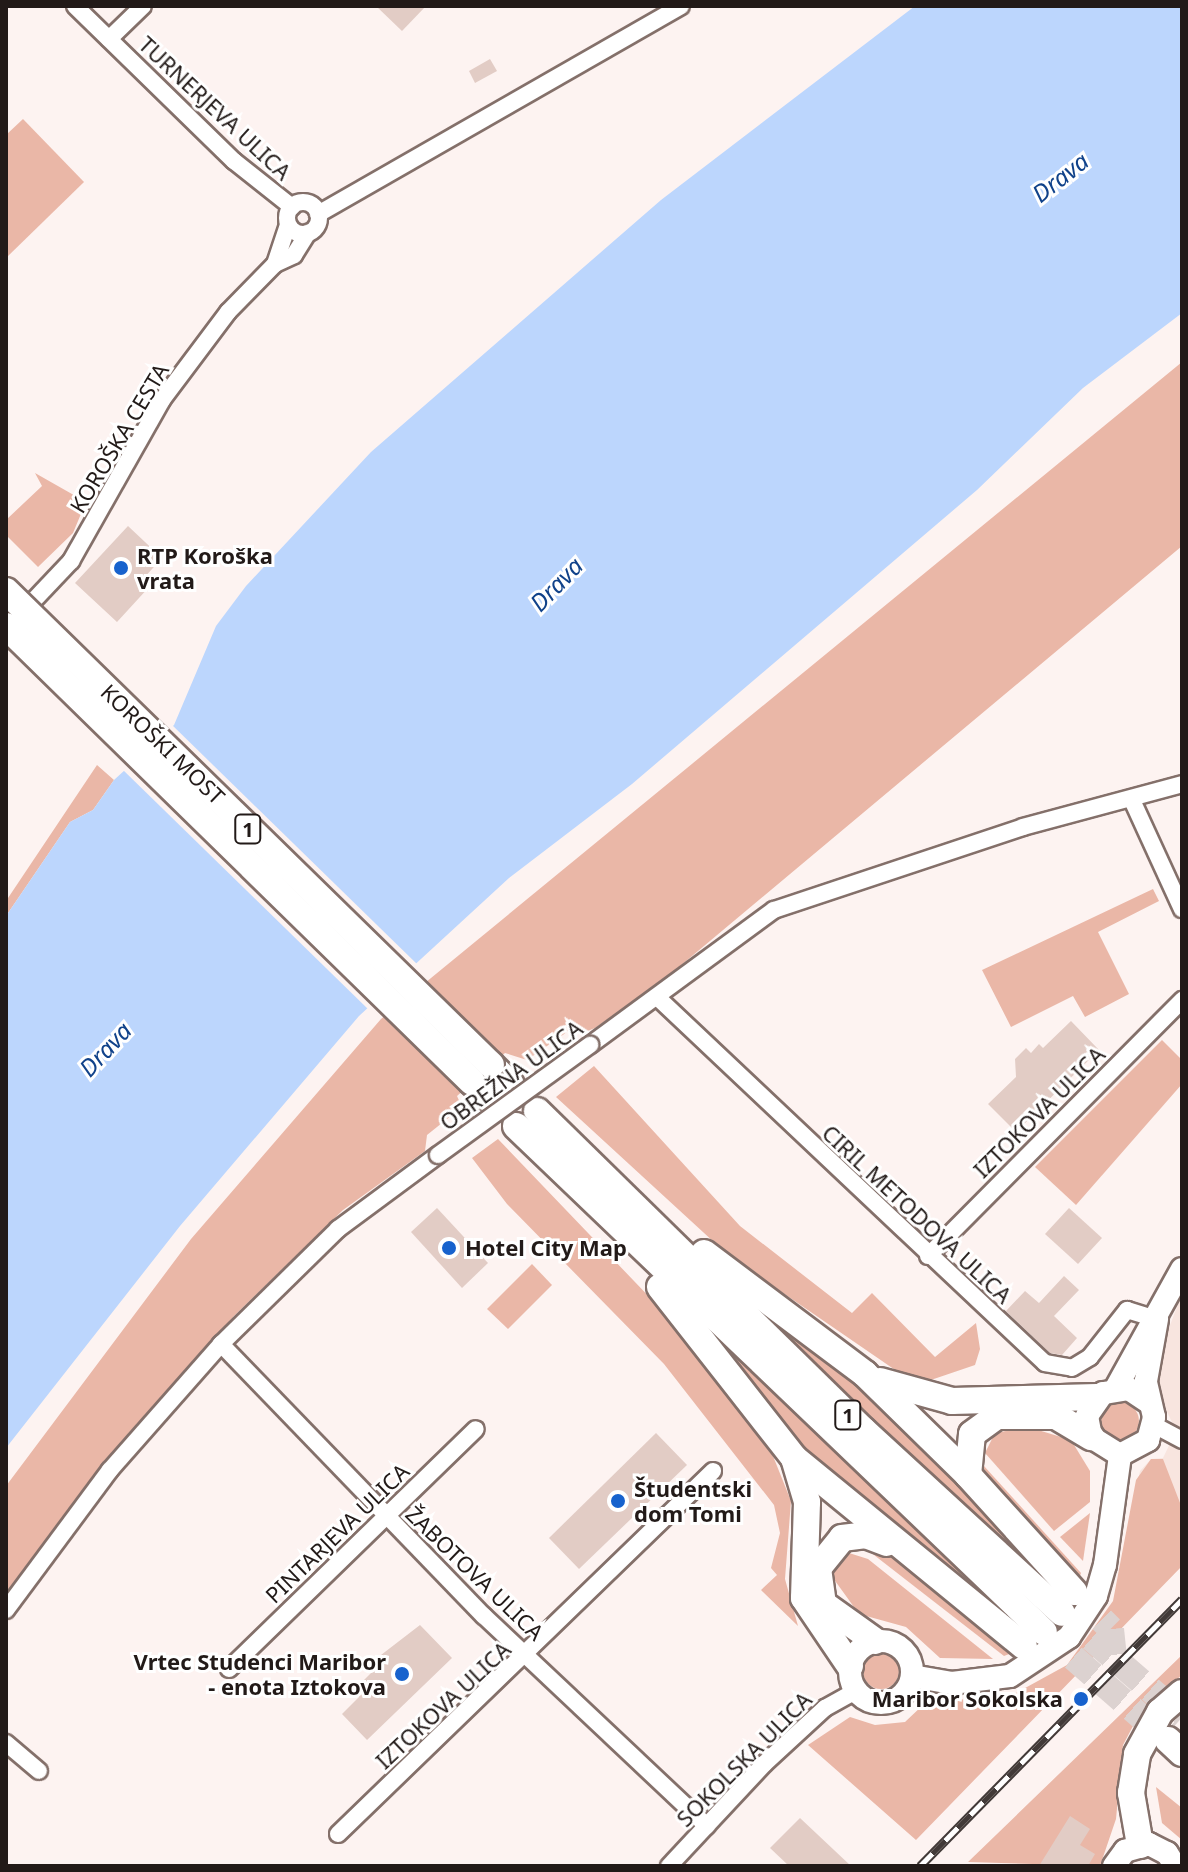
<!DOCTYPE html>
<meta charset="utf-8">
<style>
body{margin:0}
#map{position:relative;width:1188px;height:1872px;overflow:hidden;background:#fdf3f1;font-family:"Noto Sans",sans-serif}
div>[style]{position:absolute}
.built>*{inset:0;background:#f8e5df}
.green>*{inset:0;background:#eab7a7}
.round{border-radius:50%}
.water>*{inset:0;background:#bcd6fd}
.pier>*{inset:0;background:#fdf3f1}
.building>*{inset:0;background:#e2ccc5}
.primary-tunnel>*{height:26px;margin-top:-13px;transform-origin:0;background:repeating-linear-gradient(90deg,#dcd2d0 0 26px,transparent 0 39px)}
.roads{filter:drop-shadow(2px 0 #84706a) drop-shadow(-2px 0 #84706a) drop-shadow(0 2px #84706a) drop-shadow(0 -2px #84706a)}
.street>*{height:16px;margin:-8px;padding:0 8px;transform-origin:8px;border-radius:8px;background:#fff}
.street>.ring{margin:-8px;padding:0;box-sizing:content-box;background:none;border:16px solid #fff;border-radius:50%}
.secondary>*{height:22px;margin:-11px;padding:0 11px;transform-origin:11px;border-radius:11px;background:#fff}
.secondary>.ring{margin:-11px;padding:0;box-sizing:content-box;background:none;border:22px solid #fff;border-radius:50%}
.primary>*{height:26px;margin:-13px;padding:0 13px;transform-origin:13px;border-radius:13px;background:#fff}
.rail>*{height:9px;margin-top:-4.5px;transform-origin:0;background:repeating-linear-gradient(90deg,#fff 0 18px,#423a38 0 36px);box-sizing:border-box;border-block:2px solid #423a38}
.bridges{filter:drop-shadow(2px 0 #84706a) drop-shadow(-2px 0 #84706a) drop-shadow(0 2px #84706a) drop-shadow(0 -2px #84706a)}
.street-bridge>*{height:16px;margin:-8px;padding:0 8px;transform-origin:8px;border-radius:8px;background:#fff}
.primary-bridge>*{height:26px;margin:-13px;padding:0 13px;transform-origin:13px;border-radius:13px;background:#fff}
.dots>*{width:22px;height:22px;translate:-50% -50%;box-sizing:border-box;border:4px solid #fff;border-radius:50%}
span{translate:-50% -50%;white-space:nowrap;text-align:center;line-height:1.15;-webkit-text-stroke:6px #fff;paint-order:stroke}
.shield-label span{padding:2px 6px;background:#fff;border:2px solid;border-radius:6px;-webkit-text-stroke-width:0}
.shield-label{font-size:20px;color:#221a18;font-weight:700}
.street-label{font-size:22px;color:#221a18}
.poi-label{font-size:22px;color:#221a18;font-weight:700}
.left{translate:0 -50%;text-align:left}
.right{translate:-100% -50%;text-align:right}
.water-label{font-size:24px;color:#10428a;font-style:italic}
.frame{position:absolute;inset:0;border:8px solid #221a18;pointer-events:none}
</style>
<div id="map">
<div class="built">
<i style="clip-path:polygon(1182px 1294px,1182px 1568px,1129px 1521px,1140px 1471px,1151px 1459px,1163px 1458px,1176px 1431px,1158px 1392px,1155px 1364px)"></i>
</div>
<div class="green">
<i style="clip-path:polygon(23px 119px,84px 182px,6px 258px,6px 135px)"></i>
<i style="clip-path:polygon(1182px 362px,1182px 546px,655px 987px,595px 1028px,585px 1032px,577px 1025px,527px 1060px,505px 1053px,457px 1096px,462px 1107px,427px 1135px,425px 1151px,343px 1210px,234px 1316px,96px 1475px,6px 1594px,6px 1486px,191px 1239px,381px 1019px)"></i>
<i style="clip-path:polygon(35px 473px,79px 498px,83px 509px,73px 533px,38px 567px,6px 535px,6px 520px,42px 486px)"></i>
<i style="clip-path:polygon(97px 765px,114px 780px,93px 810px,70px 822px,6px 916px,6px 901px)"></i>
<i style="clip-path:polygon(1153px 889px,1159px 901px,1098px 932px,1129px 994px,1085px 1017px,1073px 996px,1011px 1027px,982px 970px)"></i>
<i style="clip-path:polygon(1162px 1040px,1182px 1060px,1182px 1084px,1076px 1205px,1035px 1167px)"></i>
<i style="clip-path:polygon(594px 1066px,740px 1226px,852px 1313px,872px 1293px,935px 1357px,976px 1323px,980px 1349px,975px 1365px,925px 1382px,901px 1374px,728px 1255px,556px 1097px)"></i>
<i style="clip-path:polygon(498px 1139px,657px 1305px,773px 1456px,791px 1501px,785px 1579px,798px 1626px,761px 1590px,777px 1575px,771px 1568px,780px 1533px,774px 1505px,664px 1364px,507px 1204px,472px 1158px)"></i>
<i style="clip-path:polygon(532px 1264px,552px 1285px,508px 1329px,487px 1309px)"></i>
<i style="clip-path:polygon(737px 1291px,864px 1384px,1065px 1596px,1061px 1600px,984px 1530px)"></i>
<i style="clip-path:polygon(705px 1324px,745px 1364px,1036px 1638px,1032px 1641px,799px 1449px)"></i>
<i class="round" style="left:1101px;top:1402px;width:38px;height:38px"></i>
<i style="clip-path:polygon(1028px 1427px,1071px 1440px,1090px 1471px,1090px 1502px,1054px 1531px,985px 1453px,995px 1433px)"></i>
<i style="clip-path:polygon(974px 1455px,1081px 1573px,1076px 1587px,989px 1490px)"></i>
<i style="clip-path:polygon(1151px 1459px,1163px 1459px,1182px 1508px,1182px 1566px,916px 1840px,808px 1745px,850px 1717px,875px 1725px,905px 1722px,924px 1704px,1016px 1693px,1067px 1665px,1113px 1601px,1136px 1480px)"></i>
<i style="clip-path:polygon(1090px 1513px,1089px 1520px,1083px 1561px,1060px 1537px)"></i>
<i style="clip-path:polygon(856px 1541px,887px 1549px,1017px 1651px,1004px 1656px)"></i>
<i style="clip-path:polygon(849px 1553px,868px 1559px,993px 1659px,940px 1658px,906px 1627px,859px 1614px,833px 1578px,835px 1566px)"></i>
<i class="round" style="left:863px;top:1653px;width:36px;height:36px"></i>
<i style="clip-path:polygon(1182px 1655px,1182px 1675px,1142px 1709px,1123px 1745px,1116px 1819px,1100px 1866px,968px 1862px)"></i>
<i style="clip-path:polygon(1156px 1787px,1182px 1808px,1182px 1840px,1162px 1823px)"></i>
</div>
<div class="water">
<i style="clip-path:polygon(915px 6px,1182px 6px,1182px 313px,1083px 388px,977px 490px,632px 784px,509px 878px,359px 1016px,180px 1226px,6px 1448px,6px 916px,70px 822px,93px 810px,114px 780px,174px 725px,216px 626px,246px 586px,371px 452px,661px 200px)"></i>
</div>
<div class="pier">
<i style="clip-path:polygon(170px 723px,419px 966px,370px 1011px,121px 768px)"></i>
</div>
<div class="building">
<i style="clip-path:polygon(376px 6px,426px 6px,402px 31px)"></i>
<i style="clip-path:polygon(490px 59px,497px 71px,475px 83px,469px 71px)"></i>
<i style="clip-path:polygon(128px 526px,162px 558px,143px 579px,150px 586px,117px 622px,75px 583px)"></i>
<i style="clip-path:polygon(1071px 1021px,1099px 1050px,1016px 1132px,988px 1104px,1016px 1077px,1015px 1059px,1026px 1048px,1031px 1053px,1039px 1044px,1043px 1048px)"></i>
<i style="clip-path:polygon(437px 1208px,488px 1263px,462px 1288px,411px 1232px)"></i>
<i style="clip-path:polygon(1069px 1208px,1102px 1238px,1078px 1264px,1045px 1234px)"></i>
<i style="clip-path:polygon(1064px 1276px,1079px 1290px,1054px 1316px,1077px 1338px,1062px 1355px,1050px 1353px,1006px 1311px,1025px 1291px,1039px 1303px)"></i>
<i style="clip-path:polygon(656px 1433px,687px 1465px,579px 1569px,549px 1538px)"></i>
<i style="clip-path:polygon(420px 1625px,452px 1658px,367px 1740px,342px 1714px,359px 1697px,355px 1689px,384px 1660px,381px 1655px)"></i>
<i style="clip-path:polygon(1070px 1816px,1090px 1829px,1080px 1845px,1095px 1854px,1088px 1866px,1039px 1866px)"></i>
<i style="clip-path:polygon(800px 1818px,851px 1866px,789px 1866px,770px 1848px)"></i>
</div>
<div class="primary-tunnel">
<i style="left:1074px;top:1592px;width:52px;rotate:45deg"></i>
<i style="left:1111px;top:1629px;width:28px;rotate:84deg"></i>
<i style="left:1062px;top:1613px;width:159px;rotate:40.9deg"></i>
<i style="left:1044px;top:1632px;width:164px;rotate:41.1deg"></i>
</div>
<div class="roads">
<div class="street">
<i style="left:75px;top:6px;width:222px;rotate:44.3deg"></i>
<i style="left:234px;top:161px;width:74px;rotate:38.4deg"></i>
<i style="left:109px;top:39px;width:47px;rotate:-44.1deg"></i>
<i class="ring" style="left:287px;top:202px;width:16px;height:16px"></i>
<i style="left:318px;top:214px;width:418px;rotate:-29.8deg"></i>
<i style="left:275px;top:264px;width:21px;rotate:-25deg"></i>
<i style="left:294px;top:255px;width:26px;rotate:-58deg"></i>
<i style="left:19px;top:616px;width:76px;rotate:-46.6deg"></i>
<i style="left:71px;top:561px;width:185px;rotate:-60.5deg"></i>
<i style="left:162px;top:400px;width:110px;rotate:-53.1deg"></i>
<i style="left:228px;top:312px;width:67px;rotate:-45.6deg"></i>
<i style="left:275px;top:264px;width:41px;rotate:-71.6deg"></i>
<i style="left:1132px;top:800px;width:120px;rotate:65.4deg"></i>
<i style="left:657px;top:997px;width:533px;rotate:43.33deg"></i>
<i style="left:1045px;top:1363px;width:27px;rotate:10deg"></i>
<i style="left:1072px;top:1368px;width:21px;rotate:-31deg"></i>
<i style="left:1090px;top:1357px;width:60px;rotate:-51.8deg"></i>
<i style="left:1127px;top:1310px;width:31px;rotate:17deg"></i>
<i style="left:590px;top:1045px;width:228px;rotate:-36.3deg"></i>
<i style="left:774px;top:910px;width:262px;rotate:-18.4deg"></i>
<i style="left:1023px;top:827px;width:165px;rotate:-15.1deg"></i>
<i style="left:928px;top:1256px;width:361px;rotate:-45.2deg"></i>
<i style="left:221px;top:1344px;width:378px;rotate:46deg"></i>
<i style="left:484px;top:1616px;width:306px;rotate:43.3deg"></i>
<i style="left:1154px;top:1425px;width:32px;rotate:28deg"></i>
<i style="left:6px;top:1610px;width:174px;rotate:-53.4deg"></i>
<i style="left:110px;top:1470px;width:168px;rotate:-48.6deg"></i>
<i style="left:221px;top:1344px;width:164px;rotate:-44.5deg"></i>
<i style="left:338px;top:1229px;width:124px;rotate:-36.5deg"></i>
<i style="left:229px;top:1669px;width:344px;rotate:-44.2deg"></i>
<i style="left:6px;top:1743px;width:43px;rotate:40.3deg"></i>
<i style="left:338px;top:1834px;width:522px;rotate:-44.07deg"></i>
<i style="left:669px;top:1866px;width:139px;rotate:-47deg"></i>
<i style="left:764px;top:1764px;width:83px;rotate:-42.6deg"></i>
<i style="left:825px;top:1708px;width:35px;rotate:-29deg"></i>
</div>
<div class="secondary">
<i style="left:1116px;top:1388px;width:136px;rotate:-61deg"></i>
<i style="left:1148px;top:1402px;width:23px;rotate:-146deg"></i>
<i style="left:1129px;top:1389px;width:26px;rotate:171deg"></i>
<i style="left:1103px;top:1393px;width:28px;rotate:125deg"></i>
<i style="left:1087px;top:1416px;width:21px;rotate:79deg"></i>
<i style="left:1091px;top:1437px;width:34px;rotate:32deg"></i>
<i style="left:1120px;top:1455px;width:32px;rotate:-28deg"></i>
<i style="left:1148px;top:1440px;width:24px;rotate:-75deg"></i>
<i style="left:1154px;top:1417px;width:37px;rotate:-103deg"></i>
<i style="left:1146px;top:1381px;width:63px;rotate:-79.9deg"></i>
<i class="ring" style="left:850px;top:1641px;width:40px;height:40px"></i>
<i style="left:912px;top:1676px;width:41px;rotate:9.9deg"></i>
<i style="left:952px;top:1683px;width:58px;rotate:-6.9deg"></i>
<i style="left:1010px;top:1676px;width:71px;rotate:-33.5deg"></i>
<i style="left:1069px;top:1637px;width:49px;rotate:-56.6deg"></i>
<i style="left:1096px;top:1596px;width:32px;rotate:-74deg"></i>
<i style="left:1105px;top:1565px;width:111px;rotate:-82.2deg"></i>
<i style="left:1114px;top:1866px;width:19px;rotate:-54deg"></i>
<i style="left:1125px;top:1851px;width:25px;rotate:-16deg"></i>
<i style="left:1149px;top:1844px;width:20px;rotate:27deg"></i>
<i style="left:1167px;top:1853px;width:15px;rotate:58deg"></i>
</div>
<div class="primary">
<i style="left:491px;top:1065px;width:28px;rotate:45deg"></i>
<i style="left:472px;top:1082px;width:25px;rotate:43deg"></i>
<i style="left:537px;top:1111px;width:456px;rotate:44.4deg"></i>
<i style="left:863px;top:1430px;width:270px;rotate:42.6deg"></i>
<i style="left:516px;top:1126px;width:731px;rotate:43.78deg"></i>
<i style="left:704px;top:1253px;width:201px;rotate:36.9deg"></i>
<i style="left:865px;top:1374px;width:144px;rotate:44.4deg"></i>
<i style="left:968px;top:1475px;width:158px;rotate:47.8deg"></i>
<i style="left:660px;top:1287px;width:217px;rotate:51.9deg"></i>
<i style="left:794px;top:1458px;width:297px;rotate:39.3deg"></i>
<i style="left:880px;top:1381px;width:75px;rotate:15.5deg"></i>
<i style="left:952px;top:1401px;width:145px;rotate:-1.6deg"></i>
<i style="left:794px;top:1458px;width:46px;rotate:73.5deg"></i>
<i style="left:807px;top:1502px;width:96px;rotate:91.8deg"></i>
<i style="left:804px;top:1598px;width:82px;rotate:55.9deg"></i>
<i style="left:968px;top:1475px;width:41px;rotate:-84.4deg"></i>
<i style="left:972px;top:1434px;width:31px;rotate:-36deg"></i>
<i style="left:997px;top:1416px;width:59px"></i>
<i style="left:1056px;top:1416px;width:41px;rotate:31deg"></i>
<i style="left:875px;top:1641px;width:64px;rotate:-144.6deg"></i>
<i style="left:823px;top:1604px;width:36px;rotate:-98deg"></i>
<i style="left:818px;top:1568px;width:38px;rotate:-51deg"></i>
<i style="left:842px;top:1538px;width:24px;rotate:-7deg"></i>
<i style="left:866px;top:1535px;width:22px;rotate:21deg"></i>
<i style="left:1168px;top:1740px;width:19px;rotate:43deg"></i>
<i style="left:1140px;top:1845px;width:53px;rotate:-99.8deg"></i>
<i style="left:1131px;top:1793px;width:39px;rotate:-81deg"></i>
<i style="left:1137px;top:1754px;width:48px;rotate:-61.3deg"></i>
<i style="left:1160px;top:1712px;width:29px;rotate:-41deg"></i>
</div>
</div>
<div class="rail">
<i style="left:920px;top:1866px;width:374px;rotate:-45.5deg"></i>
</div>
<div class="bridges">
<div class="street-bridge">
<i style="left:438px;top:1155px;width:188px;rotate:-35.9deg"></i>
</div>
<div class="primary-bridge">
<i style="left:6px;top:591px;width:678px;rotate:44.34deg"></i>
<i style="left:6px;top:626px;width:652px;rotate:44.38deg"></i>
</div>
</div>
<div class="dots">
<i style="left:121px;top:568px;background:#1762cd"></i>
<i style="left:449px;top:1248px;background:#1762cd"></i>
<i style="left:618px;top:1501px;background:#1762cd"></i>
<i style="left:402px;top:1674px;background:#1762cd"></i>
<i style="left:1081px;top:1699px;background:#1762cd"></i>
</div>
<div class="shield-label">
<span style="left:248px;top:829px">1</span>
<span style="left:848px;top:1415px">1</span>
</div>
<div class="street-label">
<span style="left:215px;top:108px;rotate:43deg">TURNERJEVA ULICA</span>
<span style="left:119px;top:438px;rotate:-59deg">KOROŠKA CESTA</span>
<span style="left:163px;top:744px;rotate:44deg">KOROŠKI MOST</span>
<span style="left:511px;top:1075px;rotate:-36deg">OBREŽNA ULICA</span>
<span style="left:1039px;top:1112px;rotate:-45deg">IZTOKOVA ULICA</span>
<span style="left:917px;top:1214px;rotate:43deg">CIRIL METODOVA ULICA</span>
<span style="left:337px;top:1533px;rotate:-44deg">PINTARJEVA ULICA</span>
<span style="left:475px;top:1573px;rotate:44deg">ŽABOTOVA ULICA</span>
<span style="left:443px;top:1705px;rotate:-43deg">IZTOKOVA ULICA</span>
<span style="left:744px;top:1759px;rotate:-45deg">SOKOLSKA ULICA</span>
</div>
<div class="poi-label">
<span class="left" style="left:137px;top:568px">RTP Koroška<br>vrata</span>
<span class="left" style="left:465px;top:1248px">Hotel City Map</span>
<span class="left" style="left:634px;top:1501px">Študentski<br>dom Tomi</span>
<span class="right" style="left:386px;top:1674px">Vrtec Studenci Maribor<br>- enota Iztokova</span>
<span class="right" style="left:1063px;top:1699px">Maribor Sokolska</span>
</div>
<div class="water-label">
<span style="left:1060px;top:177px;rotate:-38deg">Drava</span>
<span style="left:556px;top:584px;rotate:-46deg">Drava</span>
<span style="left:105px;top:1049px;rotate:-47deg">Drava</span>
</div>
<div class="frame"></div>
</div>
